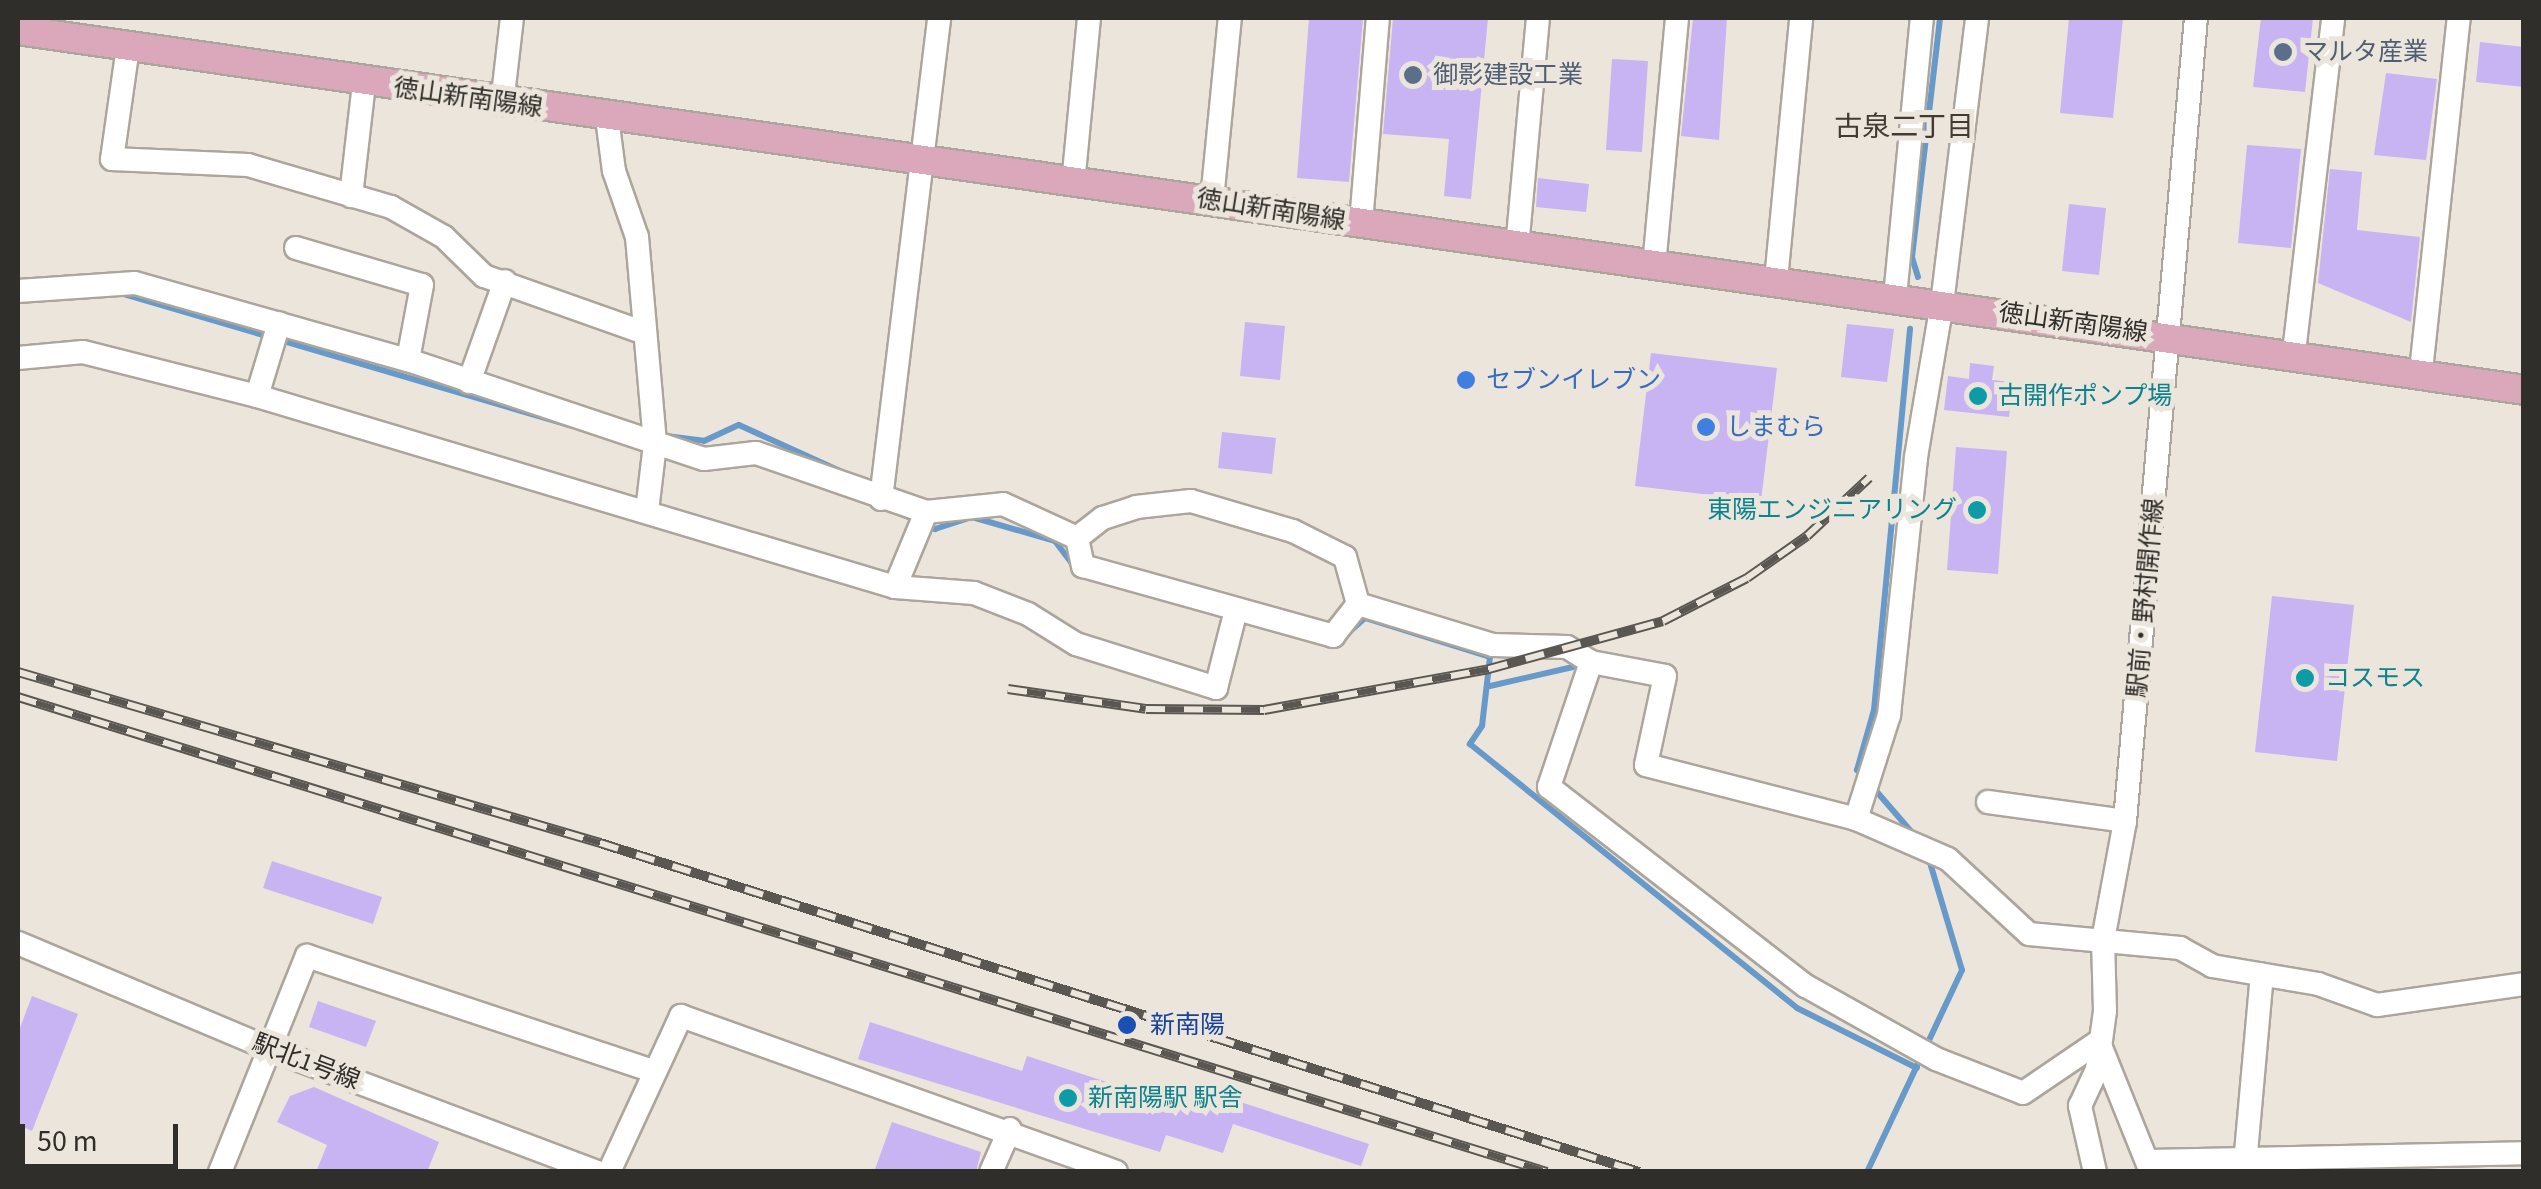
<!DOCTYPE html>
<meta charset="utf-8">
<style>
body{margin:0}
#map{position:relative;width:2541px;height:1189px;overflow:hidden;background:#ece5dc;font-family:"Source Sans 3","Noto Sans JP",sans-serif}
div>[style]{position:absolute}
.stream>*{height:6px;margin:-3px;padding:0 3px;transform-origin:3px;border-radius:3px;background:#679ac9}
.building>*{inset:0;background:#c8b4f2}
.roads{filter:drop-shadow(2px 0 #aca59c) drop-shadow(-2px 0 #aca59c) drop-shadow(0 2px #aca59c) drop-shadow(0 -2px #aca59c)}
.minor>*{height:22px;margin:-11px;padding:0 11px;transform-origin:11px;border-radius:11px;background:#fff}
.major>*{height:28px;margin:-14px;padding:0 14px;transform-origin:14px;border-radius:14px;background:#daa7bb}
.rail>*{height:10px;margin-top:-5px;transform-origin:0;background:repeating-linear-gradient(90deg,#ece5dc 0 19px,#5a5752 0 38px);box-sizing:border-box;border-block:2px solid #5a5752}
.dots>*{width:28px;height:28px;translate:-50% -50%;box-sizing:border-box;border:5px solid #ece5dc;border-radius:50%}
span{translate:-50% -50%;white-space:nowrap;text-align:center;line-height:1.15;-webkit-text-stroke:10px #ece5dc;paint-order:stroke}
.service-label{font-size:25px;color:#4e5e75}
.left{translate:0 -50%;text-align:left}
.street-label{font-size:25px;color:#302e2a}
.shop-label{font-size:25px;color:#366cbe}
.culture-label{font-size:25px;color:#0d838f}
.right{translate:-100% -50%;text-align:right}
.transit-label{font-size:25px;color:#164399}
.neighbourhood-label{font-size:28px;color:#413b34}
.frame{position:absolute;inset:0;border:20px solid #302e2a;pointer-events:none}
.scale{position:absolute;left:20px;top:1124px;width:158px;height:45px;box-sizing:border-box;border:5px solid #302e2a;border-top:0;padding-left:12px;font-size:30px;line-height:35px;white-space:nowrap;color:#302e2a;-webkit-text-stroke:8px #ece5dc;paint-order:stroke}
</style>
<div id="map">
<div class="stream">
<i style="left:1918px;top:277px;width:21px;rotate:-107deg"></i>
<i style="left:1912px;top:257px;width:241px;rotate:-83.3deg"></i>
<i style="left:124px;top:294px;width:467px;rotate:16.4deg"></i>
<i style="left:666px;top:436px;width:38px;rotate:7deg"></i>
<i style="left:704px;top:441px;width:38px;rotate:-25deg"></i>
<i style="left:739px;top:425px;width:149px;rotate:24.5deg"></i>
<i style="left:886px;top:507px;width:54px;rotate:24.2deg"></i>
<i style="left:935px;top:529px;width:39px;rotate:-18deg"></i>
<i style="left:972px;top:517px;width:86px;rotate:16.1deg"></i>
<i style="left:1055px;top:541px;width:31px;rotate:53deg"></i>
<i style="left:1347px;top:634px;width:24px;rotate:-42deg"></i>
<i style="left:1365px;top:618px;width:131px;rotate:17.3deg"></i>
<i style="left:1490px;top:657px;width:69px;rotate:96.6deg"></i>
<i style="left:1482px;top:726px;width:22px;rotate:124deg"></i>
<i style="left:1470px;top:744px;width:420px;rotate:38.9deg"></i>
<i style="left:1797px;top:1008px;width:134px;rotate:26.6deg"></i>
<i style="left:1490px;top:686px;width:85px;rotate:-12.9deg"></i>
<i style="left:1863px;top:775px;width:8px;rotate:-140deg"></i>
<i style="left:1857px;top:770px;width:62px;rotate:-74.2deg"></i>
<i style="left:1874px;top:710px;width:383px;rotate:-84.6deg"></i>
<i style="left:1871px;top:785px;width:67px;rotate:49.2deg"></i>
<i style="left:1867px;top:1172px;width:223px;rotate:-64.8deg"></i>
<i style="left:1962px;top:970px;width:116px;rotate:-106.6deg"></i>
</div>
<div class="building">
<i style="clip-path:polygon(1309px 18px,1363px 18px,1349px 182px,1297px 178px)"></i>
<i style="clip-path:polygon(1393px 18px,1488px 18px,1471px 199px,1444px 196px,1449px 139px,1383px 134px)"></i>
<i style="clip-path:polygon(1693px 18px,1727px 18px,1719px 140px,1681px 136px)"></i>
<i style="clip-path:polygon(2069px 18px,2123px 18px,2113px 118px,2060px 113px)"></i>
<i style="clip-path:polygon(2261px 18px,2313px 18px,2305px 92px,2253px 87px)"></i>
<i style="clip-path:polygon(2480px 42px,2524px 47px,2524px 87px,2476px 82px)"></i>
<i style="clip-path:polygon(1612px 59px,1648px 61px,1642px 152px,1606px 150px)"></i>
<i style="clip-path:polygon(2386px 73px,2437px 79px,2426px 160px,2374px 155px)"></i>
<i style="clip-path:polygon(2247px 145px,2301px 149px,2291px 248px,2238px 243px)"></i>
<i style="clip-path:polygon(2330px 169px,2362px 172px,2357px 230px,2420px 237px,2411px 322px,2318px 283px)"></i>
<i style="clip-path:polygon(1538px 178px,1589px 184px,1586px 212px,1536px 207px)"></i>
<i style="clip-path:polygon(2069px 204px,2106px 208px,2099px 275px,2062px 271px)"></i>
<i style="clip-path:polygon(1245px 322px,1285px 326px,1280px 380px,1240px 376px)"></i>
<i style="clip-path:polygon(1847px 324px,1894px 329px,1887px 382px,1841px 377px)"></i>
<i style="clip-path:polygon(1651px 353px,1777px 368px,1761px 501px,1635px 486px)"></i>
<i style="clip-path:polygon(1970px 363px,1994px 366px,1992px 380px,2013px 382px,2009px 417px,1944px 410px,1948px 376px,1969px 379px)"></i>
<i style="clip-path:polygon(1222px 432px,1276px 438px,1272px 474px,1218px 468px)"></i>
<i style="clip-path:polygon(1956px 447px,2007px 451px,1998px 574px,1947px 570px)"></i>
<i style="clip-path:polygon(2272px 596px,2354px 605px,2337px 761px,2255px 752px)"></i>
<i style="clip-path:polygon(272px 861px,382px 897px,373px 924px,263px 888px)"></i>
<i style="clip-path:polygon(32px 996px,78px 1014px,32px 1131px,18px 1125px,18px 1033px)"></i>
<i style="clip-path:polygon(318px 1001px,376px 1021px,366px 1047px,309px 1027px)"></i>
<i style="clip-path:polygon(870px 1022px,1022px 1071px,1027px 1056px,1205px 1114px,1213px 1093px,1369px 1144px,1361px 1166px,1233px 1124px,1223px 1153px,1166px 1135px,1160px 1152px,858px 1059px)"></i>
<i style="clip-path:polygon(314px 1087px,439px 1142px,427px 1172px,316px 1172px,327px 1145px,277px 1122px,290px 1096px)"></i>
<i style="clip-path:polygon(892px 1122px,981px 1152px,976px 1172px,874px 1172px)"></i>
</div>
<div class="roads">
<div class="minor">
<i style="left:128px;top:47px;width:113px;rotate:98.1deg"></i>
<i style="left:112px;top:159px;width:136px;rotate:2.5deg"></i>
<i style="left:248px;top:165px;width:149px;rotate:16.4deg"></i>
<i style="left:391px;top:207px;width:61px;rotate:29.5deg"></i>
<i style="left:444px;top:237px;width:56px;rotate:44.3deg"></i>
<i style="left:484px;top:276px;width:171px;rotate:19.5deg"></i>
<i style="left:502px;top:104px;width:87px;rotate:-83.4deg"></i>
<i style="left:607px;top:118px;width:53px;rotate:82.5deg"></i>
<i style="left:614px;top:171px;width:70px;rotate:70.8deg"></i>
<i style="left:637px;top:237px;width:208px;rotate:85deg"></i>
<i style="left:655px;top:444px;width:67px;rotate:96.8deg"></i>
<i style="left:1073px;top:184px;width:167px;rotate:-84.5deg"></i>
<i style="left:351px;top:196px;width:114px;rotate:-83.4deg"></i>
<i style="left:1212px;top:200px;width:183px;rotate:-84.4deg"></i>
<i style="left:1361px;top:223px;width:206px;rotate:-85.3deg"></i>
<i style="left:296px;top:248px;width:131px;rotate:16.4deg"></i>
<i style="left:422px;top:285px;width:76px;rotate:100.6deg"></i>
<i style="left:1517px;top:248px;width:231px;rotate:-84.8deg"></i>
<i style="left:1654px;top:266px;width:249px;rotate:-84.7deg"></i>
<i style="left:1776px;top:280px;width:263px;rotate:-84.5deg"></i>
<i style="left:18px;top:291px;width:117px;rotate:-3.9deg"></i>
<i style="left:135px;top:283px;width:284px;rotate:15.8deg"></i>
<i style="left:408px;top:360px;width:312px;rotate:18.5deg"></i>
<i style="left:704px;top:459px;width:52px;rotate:-6.6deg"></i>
<i style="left:756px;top:453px;width:180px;rotate:19.1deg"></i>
<i style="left:926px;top:512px;width:77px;rotate:-5.9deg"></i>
<i style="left:1003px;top:504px;width:81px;rotate:24.7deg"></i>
<i style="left:1895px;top:297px;width:280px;rotate:-84.5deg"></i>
<i style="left:2294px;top:352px;width:336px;rotate:-83.3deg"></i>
<i style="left:18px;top:358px;width:65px;rotate:-5.3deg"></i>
<i style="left:83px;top:352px;width:179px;rotate:14.2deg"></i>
<i style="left:257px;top:396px;width:666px;rotate:16.67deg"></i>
<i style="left:895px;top:587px;width:79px;rotate:4.3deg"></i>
<i style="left:974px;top:593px;width:58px;rotate:21.3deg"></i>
<i style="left:1028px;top:614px;width:57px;rotate:32deg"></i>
<i style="left:1076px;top:644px;width:147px;rotate:17.4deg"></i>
<i style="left:1216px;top:688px;width:81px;rotate:-75.6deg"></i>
<i style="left:2421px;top:371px;width:355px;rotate:-83.9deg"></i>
<i style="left:469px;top:382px;width:107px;rotate:-70.4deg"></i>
<i style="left:257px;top:396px;width:76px;rotate:-73.2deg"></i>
<i style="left:881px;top:499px;width:484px;rotate:-83.1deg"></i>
<i style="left:1077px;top:538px;width:33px;rotate:-38deg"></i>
<i style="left:1103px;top:518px;width:35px;rotate:-18deg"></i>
<i style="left:1136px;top:507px;width:55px;rotate:-6.2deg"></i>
<i style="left:1191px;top:501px;width:106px;rotate:16.4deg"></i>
<i style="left:1293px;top:531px;width:58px;rotate:26.6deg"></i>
<i style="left:1345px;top:557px;width:49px;rotate:74.5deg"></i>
<i style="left:1358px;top:604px;width:141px;rotate:16.9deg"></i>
<i style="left:1493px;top:645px;width:74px;rotate:1.5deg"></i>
<i style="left:1567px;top:647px;width:28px;rotate:32deg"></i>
<i style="left:1591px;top:662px;width:75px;rotate:10.7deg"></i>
<i style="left:1665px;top:676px;width:91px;rotate:102.1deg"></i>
<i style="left:1646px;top:765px;width:217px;rotate:14.4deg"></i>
<i style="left:1856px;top:819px;width:100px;rotate:23.5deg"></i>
<i style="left:1948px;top:859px;width:110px;rotate:42.8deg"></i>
<i style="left:2029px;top:934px;width:152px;rotate:5.3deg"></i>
<i style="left:2180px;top:948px;width:37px;rotate:29deg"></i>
<i style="left:2212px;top:966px;width:108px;rotate:9.6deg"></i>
<i style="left:2318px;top:984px;width:63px;rotate:19.6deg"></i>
<i style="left:2377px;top:1005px;width:148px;rotate:-8.1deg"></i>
<i style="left:1077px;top:538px;width:29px;rotate:78deg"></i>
<i style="left:1083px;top:566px;width:260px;rotate:15.6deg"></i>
<i style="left:1333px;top:636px;width:41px;rotate:-52deg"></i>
<i style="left:895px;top:587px;width:81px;rotate:-67.5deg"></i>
<i style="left:1591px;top:662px;width:132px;rotate:108.6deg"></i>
<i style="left:1549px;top:787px;width:325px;rotate:37.8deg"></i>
<i style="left:1806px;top:986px;width:149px;rotate:29.3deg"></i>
<i style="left:1936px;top:1059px;width:93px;rotate:21.3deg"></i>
<i style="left:2023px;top:1093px;width:91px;rotate:-34.2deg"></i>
<i style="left:1988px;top:802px;width:138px;rotate:7.9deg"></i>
<i style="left:1856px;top:819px;width:109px;rotate:-72.4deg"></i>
<i style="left:1889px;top:715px;width:259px;rotate:-84deg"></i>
<i style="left:1916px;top:457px;width:155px;rotate:-80.4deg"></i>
<i style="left:1942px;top:304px;width:288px;rotate:-83deg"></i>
<i style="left:18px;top:943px;width:273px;rotate:22.8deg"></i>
<i style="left:270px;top:1049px;width:350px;rotate:20.6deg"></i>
<i style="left:2100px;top:1045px;width:137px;rotate:68.1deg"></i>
<i style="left:2148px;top:1161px;width:376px;rotate:-1.2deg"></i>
<i style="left:2245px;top:1164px;width:190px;rotate:-84.9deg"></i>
<i style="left:220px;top:1172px;width:233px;rotate:-68.1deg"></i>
<i style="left:307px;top:956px;width:365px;rotate:18.4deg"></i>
<i style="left:609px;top:1172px;width:172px;rotate:-65.2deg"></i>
<i style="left:681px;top:1016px;width:462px;rotate:19.7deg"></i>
<i style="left:991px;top:1172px;width:47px;rotate:-66.2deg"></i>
<i style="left:2095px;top:1172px;width:68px;rotate:-102.8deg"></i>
<i style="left:2080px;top:1106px;width:40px;rotate:-65deg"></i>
<i style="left:2097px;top:1070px;width:60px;rotate:-82.3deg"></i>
<i style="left:2105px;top:1011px;width:71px;rotate:-91.6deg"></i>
<i style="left:2103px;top:940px;width:121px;rotate:-79.5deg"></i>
<i style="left:2125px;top:821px;width:806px;rotate:-84.95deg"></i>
</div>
<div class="major">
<i style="left:18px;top:30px;width:2532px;rotate:8.17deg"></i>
</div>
</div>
<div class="rail">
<i style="left:18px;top:672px;width:607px;rotate:16.37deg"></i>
<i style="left:600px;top:843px;width:1090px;rotate:17.57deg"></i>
<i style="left:1008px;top:689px;width:139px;rotate:8.2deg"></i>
<i style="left:1146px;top:709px;width:118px;rotate:0.5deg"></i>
<i style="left:1264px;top:710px;width:229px;rotate:-10.3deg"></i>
<i style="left:1489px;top:669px;width:180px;rotate:-15.4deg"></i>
<i style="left:1663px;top:621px;width:94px;rotate:-27.1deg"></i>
<i style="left:1747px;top:578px;width:73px;rotate:-35deg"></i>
<i style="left:1807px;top:536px;width:85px;rotate:-43.1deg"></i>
<i style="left:18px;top:697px;width:1601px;rotate:17.26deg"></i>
</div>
<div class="dots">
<i style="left:2283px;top:52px;background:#5c6f8a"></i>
<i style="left:1413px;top:75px;background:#5c6f8a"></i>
<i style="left:1466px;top:380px;background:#3f7fe0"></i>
<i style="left:1978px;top:396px;background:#0f9aa8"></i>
<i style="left:1706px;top:427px;background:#3f7fe0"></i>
<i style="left:1977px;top:510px;background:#0f9aa8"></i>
<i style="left:2305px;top:678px;background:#0f9aa8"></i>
<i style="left:1127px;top:1025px;background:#1a4fb4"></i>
<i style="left:1068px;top:1098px;background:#0f9aa8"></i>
</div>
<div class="service-label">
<span class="left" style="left:2303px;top:52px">マルタ産業</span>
<span class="left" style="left:1433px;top:75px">御影建設工業</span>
</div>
<div class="street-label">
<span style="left:468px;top:98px;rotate:8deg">徳山新南陽線</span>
<span style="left:1271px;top:210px;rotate:9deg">徳山新南陽線</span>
<span style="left:2073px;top:323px;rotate:8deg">徳山新南陽線</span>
<span style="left:2146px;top:598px;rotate:-85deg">駅前・野村開作線</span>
<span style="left:306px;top:1062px;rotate:21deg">駅北1号線</span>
</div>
<div class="shop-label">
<span class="left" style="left:1486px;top:380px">セブンイレブン</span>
<span class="left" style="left:1726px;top:427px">しまむら</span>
</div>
<div class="culture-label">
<span class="left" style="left:1998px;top:396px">古開作ポンプ場</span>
<span class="right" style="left:1957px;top:510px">東陽エンジニアリング</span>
<span class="left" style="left:2325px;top:678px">コスモス</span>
<span class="left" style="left:1088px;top:1098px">新南陽駅 駅舎</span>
</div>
<div class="transit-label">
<span class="left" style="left:1150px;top:1025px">新南陽</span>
</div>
<div class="neighbourhood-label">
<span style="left:1904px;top:127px">古泉二丁目</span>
</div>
<div class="frame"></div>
<div class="scale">50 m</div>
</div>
